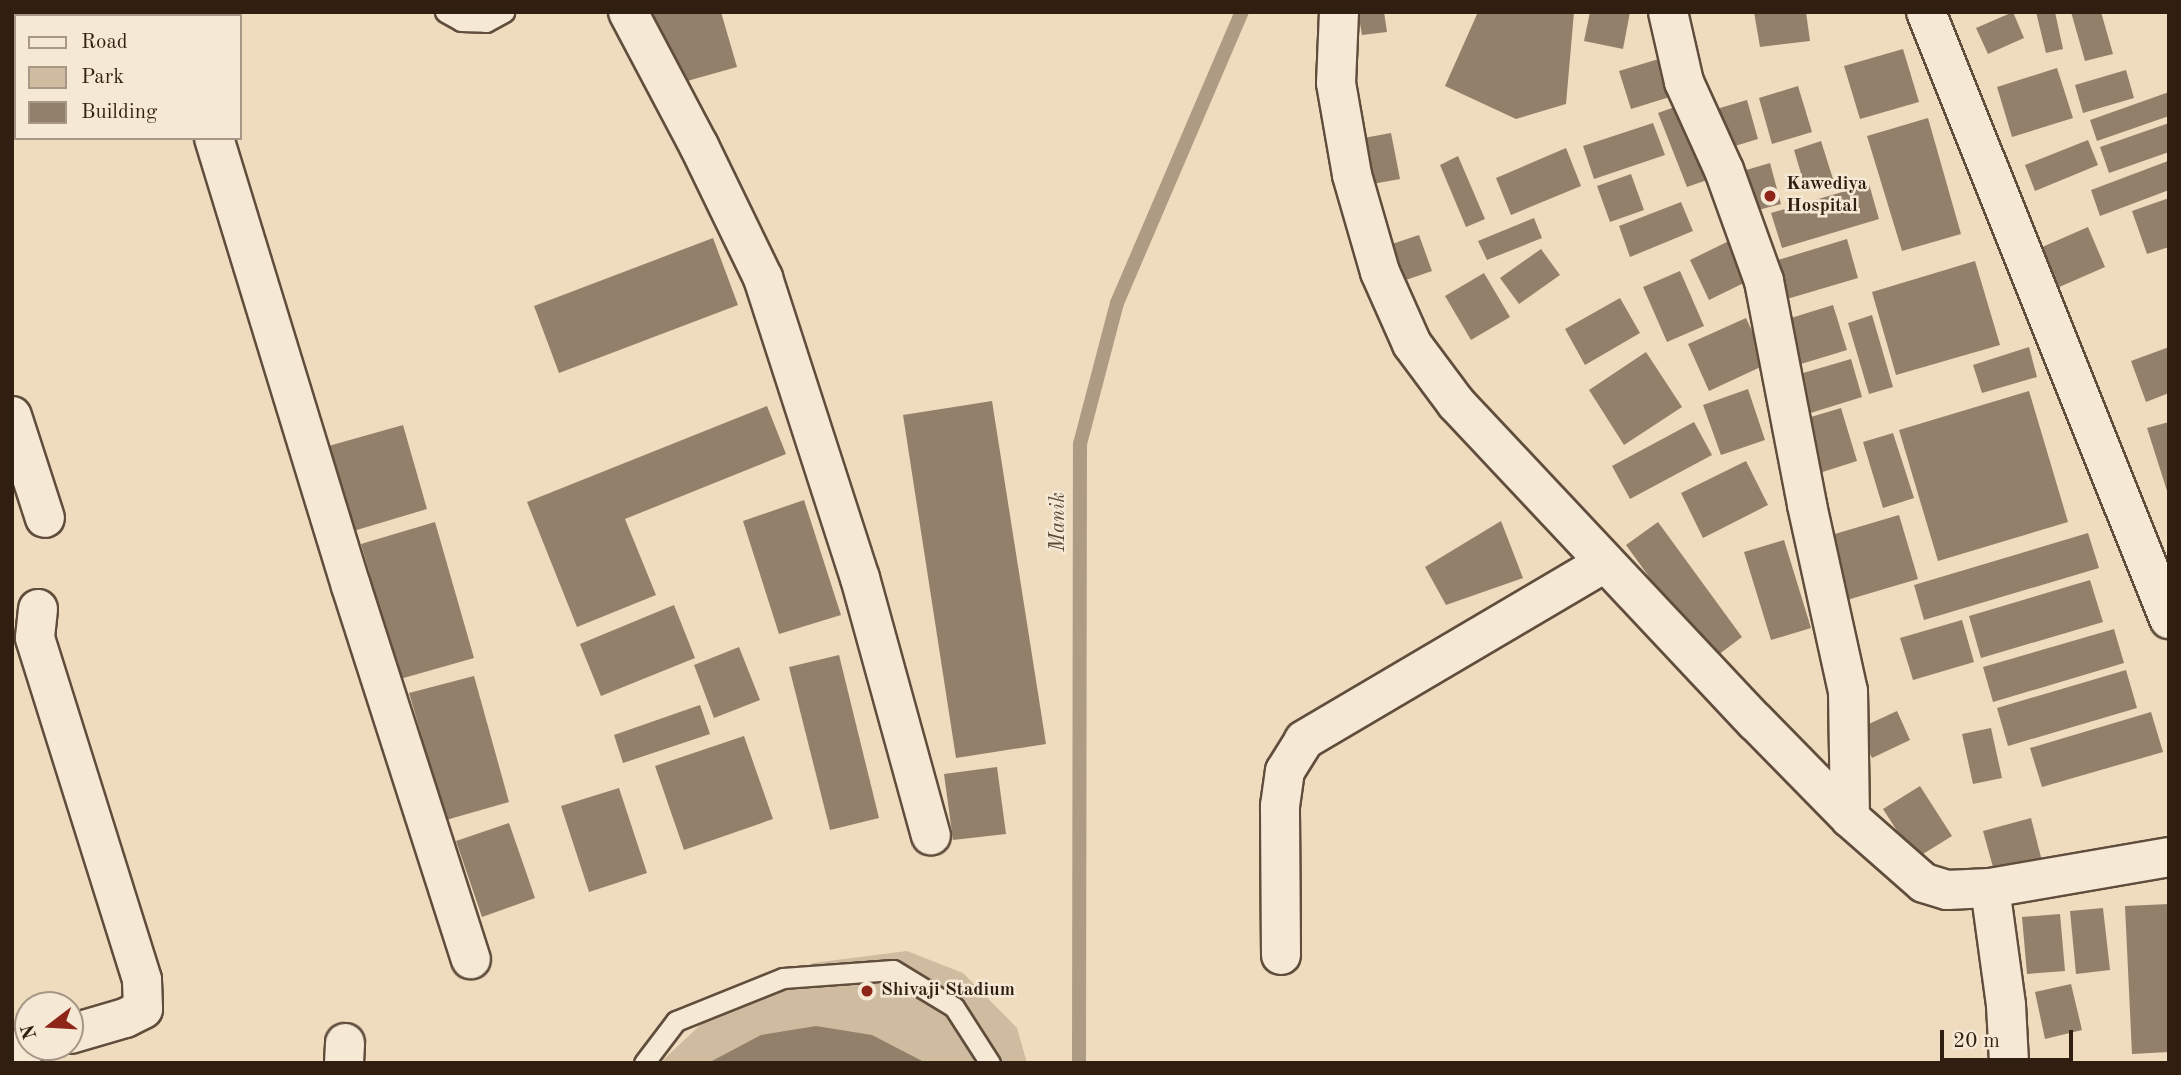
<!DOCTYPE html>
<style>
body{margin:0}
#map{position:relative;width:2181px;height:1075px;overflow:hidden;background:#efdbbe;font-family:"Old Standard TT",serif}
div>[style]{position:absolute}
.green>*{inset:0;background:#cfbba0}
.stream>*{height:14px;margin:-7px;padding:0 7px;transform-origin:7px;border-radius:7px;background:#ae9b83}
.building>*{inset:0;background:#93806a}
.roads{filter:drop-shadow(2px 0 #604d3c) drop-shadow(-2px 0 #604d3c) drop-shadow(0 2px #604d3c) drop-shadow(0 -2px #604d3c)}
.lane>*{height:19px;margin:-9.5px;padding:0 9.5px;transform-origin:9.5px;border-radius:9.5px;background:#f5e8d5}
.street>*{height:38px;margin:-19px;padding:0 19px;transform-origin:19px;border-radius:19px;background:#f5e8d5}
.dots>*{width:19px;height:19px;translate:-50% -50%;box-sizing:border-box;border:4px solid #f5e8d5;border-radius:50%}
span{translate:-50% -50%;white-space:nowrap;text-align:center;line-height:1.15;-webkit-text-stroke:5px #f5e8d5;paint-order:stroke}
.poi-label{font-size:19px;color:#301e10;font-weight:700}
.left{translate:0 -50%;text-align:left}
.water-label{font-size:21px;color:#5c4a38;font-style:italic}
.frame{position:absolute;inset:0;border:14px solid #301e10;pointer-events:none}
.legend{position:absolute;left:14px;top:14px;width:228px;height:126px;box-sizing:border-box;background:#f5e8d5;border:2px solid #a69786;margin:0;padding:9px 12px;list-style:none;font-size:21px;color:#301e10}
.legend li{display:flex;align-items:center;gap:14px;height:35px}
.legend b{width:35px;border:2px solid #a69786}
.north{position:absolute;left:14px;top:991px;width:70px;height:70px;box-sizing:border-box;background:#f5e8d5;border:2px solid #a69786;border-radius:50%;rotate:253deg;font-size:19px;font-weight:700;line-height:28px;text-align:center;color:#301e10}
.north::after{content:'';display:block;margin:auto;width:24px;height:32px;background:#8f2418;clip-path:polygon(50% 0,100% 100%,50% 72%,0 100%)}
.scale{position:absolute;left:1940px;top:1030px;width:133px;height:32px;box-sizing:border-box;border:4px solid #301e10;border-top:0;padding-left:9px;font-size:21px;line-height:24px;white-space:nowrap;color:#301e10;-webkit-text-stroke:5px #f5e8d5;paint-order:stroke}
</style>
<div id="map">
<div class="green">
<i style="clip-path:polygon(907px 951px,963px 973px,1017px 1028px,1027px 1063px,660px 1063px,717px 1009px,813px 963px)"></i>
</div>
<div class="stream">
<i style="left:1079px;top:1063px;width:619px;rotate:-89.91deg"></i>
<i style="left:1080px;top:444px;width:146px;rotate:-75.3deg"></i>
<i style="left:1117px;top:303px;width:317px;rotate:-66.8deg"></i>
</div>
<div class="building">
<i style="clip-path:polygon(652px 12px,721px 12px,737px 67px,673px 85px)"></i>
<i style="clip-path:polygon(1358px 12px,1384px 12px,1387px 32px,1362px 35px)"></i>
<i style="clip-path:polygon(1478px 12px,1574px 12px,1566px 104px,1516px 119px,1445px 86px)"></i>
<i style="clip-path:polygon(1590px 12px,1630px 12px,1623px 49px,1584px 41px)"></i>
<i style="clip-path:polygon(1754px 12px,1806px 12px,1810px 41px,1760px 47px)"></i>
<i style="clip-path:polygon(2013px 12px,2024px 38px,1988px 54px,1976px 28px)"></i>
<i style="clip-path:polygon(2036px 12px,2055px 12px,2063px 49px,2046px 53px)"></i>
<i style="clip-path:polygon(2071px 12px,2101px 12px,2113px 54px,2085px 61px)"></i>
<i style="clip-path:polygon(1903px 49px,1919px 102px,1860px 119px,1844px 66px)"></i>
<i style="clip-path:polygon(1662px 58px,1673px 96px,1631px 109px,1619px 71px)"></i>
<i style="clip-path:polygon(2057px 68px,2073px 118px,2012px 137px,1997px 87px)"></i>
<i style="clip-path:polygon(2126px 70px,2134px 98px,2083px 113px,2075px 85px)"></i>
<i style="clip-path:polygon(1798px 86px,1812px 132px,1772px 144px,1759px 98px)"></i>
<i style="clip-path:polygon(2169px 92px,2169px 116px,2097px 141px,2090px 120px)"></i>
<i style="clip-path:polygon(1747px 100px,1758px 139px,1725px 149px,1713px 110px)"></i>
<i style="clip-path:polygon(1683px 104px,1710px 179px,1687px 187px,1658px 113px)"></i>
<i style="clip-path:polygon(1928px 118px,1961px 234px,1902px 251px,1867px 136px)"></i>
<i style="clip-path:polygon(1653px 123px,1665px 155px,1594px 179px,1583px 146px)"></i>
<i style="clip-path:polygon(2169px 123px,2169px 152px,2109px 173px,2100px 147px)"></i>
<i style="clip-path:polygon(1391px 133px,1400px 179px,1367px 185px,1358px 139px)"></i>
<i style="clip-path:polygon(2088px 140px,2098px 165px,2035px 191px,2025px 165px)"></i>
<i style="clip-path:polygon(1821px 141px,1833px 179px,1805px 187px,1794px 150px)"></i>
<i style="clip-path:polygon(1566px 148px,1581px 186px,1511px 215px,1496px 178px)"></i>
<i style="clip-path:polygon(1458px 156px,1485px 219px,1466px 227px,1440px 165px)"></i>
<i style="clip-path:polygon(2168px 161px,2169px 190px,2100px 216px,2091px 190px)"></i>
<i style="clip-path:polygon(1770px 163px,1781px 204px,1747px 213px,1736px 173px)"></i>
<i style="clip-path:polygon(1631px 174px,1644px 210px,1610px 222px,1597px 186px)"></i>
<i style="clip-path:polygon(1869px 184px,1879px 219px,1782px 248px,1771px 213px)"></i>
<i style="clip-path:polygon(2169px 198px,2169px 247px,2147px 254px,2132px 211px)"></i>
<i style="clip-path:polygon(1681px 202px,1693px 231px,1630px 257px,1619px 226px)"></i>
<i style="clip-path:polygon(1534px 218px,1542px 238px,1487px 260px,1478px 241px)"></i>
<i style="clip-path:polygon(2088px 227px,2105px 267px,2057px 288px,2040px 248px)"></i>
<i style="clip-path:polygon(1419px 235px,1432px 271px,1400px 282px,1386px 246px)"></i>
<i style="clip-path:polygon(713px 238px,738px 305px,559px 373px,534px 306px)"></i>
<i style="clip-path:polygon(1733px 239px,1752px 279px,1709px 300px,1690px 260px)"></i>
<i style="clip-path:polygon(1847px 239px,1858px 278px,1787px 299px,1775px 261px)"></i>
<i style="clip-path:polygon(1541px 249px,1560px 275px,1519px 304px,1500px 278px)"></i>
<i style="clip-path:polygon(1975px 261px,2000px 345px,1896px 375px,1872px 292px)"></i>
<i style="clip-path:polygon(1680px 271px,1704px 326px,1667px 342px,1643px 287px)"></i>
<i style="clip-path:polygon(1484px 273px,1510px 317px,1471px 340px,1445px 296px)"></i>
<i style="clip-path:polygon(1620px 298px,1640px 333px,1585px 365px,1565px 329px)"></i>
<i style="clip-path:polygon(1833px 305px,1847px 350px,1791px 367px,1778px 322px)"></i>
<i style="clip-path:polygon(1872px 315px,1893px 387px,1869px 394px,1848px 323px)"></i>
<i style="clip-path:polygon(1746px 318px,1767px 364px,1709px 391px,1688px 344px)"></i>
<i style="clip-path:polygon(2029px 347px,2037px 377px,1982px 393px,1973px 365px)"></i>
<i style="clip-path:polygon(2169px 347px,2169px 393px,2146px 402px,2131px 361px)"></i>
<i style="clip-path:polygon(1646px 352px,1682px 407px,1624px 445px,1589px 390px)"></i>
<i style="clip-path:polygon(1851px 359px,1862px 397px,1804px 415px,1793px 376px)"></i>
<i style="clip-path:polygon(1748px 389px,1765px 440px,1721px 455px,1703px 405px)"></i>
<i style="clip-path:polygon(2029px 391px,2068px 522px,1938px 561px,1899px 430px)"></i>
<i style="clip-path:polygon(992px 401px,1046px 744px,956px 758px,903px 415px)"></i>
<i style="clip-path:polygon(767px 406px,786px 454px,625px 519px,656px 595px,577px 627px,527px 502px)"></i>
<i style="clip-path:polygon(1841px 408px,1857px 461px,1810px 476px,1794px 422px)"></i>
<i style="clip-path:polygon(1694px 422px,1712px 455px,1630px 499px,1612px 466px)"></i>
<i style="clip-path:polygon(2169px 422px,2169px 494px,2168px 494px,2147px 428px)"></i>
<i style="clip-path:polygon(403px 425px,427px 509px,350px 532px,325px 447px)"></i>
<i style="clip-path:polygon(1893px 433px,1914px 498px,1883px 508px,1863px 442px)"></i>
<i style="clip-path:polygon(1746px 461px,1768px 505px,1703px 538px,1681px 493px)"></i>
<i style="clip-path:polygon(804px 500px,841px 615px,779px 634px,743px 521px)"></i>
<i style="clip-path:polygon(1899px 515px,1918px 579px,1847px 600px,1828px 536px)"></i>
<i style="clip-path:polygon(1501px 521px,1523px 578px,1446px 605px,1425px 567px)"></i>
<i style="clip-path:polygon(435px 522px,474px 658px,400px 679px,361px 544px)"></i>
<i style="clip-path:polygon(1658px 522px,1742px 637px,1710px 661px,1626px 545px)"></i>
<i style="clip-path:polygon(2088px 533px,2099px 568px,1924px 620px,1914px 585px)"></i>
<i style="clip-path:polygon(1784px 540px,1811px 628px,1771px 640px,1744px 552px)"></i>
<i style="clip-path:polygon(2090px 580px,2103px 622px,1981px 658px,1969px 616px)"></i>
<i style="clip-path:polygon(674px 605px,695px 658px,601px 696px,580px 644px)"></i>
<i style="clip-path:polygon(1962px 620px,1974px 662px,1913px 680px,1900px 638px)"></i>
<i style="clip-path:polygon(2114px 629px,2124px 663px,1993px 702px,1983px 667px)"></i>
<i style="clip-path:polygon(739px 647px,760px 700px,714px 718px,694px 665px)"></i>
<i style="clip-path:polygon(839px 655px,879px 818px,830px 830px,789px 667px)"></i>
<i style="clip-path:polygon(2126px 670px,2137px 708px,2008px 746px,1997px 708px)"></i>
<i style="clip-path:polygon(474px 676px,509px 802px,446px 820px,409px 693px)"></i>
<i style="clip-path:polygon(700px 705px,710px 734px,623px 763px,614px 735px)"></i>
<i style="clip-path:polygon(1897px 711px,1910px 740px,1872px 758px,1858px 729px)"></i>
<i style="clip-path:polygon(2151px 712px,2163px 752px,2042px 787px,2030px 748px)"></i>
<i style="clip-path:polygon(1991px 728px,2002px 778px,1973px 784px,1962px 734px)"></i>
<i style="clip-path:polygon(744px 736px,773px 819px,684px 850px,655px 766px)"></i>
<i style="clip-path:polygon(997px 767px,1006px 834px,953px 840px,944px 774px)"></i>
<i style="clip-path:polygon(1920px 786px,1952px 836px,1915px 859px,1883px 809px)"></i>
<i style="clip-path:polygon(619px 788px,647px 873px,589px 892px,561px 806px)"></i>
<i style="clip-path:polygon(2031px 818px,2043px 865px,1996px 878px,1983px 831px)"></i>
<i style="clip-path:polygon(509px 823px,535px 898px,482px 917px,456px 841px)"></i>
<i style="clip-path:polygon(2169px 904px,2169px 1052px,2132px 1054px,2125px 906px)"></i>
<i style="clip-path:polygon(2103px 908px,2110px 970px,2076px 974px,2070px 911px)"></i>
<i style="clip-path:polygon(2060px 914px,2065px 971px,2027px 974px,2022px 917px)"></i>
<i style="clip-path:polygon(2071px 984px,2082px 1030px,2045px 1039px,2035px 992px)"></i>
<i style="clip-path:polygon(816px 1026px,872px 1035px,926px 1063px,708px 1063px,761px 1035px)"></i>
</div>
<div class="roads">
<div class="lane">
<i style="left:445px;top:12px;width:18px;rotate:29deg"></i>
<i style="left:461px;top:21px;width:25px;rotate:2deg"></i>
<i style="left:486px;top:22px;width:21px;rotate:-29deg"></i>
<i style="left:644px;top:1063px;width:53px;rotate:-52.7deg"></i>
<i style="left:676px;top:1021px;width:115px;rotate:-21.9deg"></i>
<i style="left:783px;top:978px;width:110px;rotate:-4.2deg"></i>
<i style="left:893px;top:970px;width:71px;rotate:31.2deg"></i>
<i style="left:954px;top:1007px;width:67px;rotate:57.3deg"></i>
</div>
<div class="street">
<i style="left:176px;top:12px;width:4px;rotate:76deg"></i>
<i style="left:628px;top:12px;width:152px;rotate:62.1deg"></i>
<i style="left:699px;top:146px;width:147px;rotate:64.1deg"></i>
<i style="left:763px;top:278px;width:315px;rotate:72.1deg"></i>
<i style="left:860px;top:578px;width:267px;rotate:74.6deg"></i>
<i style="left:1339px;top:12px;width:71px;rotate:92.4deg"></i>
<i style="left:1336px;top:83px;width:93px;rotate:80.1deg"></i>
<i style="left:1352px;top:175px;width:101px;rotate:73.9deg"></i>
<i style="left:1380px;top:272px;width:79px;rotate:66deg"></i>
<i style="left:1412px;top:344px;width:74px;rotate:53.3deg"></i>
<i style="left:1456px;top:403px;width:438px;rotate:46.8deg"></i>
<i style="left:1756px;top:722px;width:134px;rotate:45.6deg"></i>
<i style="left:1850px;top:818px;width:98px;rotate:41.3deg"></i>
<i style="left:1924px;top:883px;width:24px;rotate:17deg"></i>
<i style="left:1947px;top:890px;width:43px;rotate:-2.7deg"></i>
<i style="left:1990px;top:888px;width:182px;rotate:-9.8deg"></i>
<i style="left:1668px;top:12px;width:72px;rotate:77.1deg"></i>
<i style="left:1684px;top:82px;width:97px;rotate:65.6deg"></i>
<i style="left:1724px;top:170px;width:118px;rotate:70.2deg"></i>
<i style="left:1764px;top:281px;width:228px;rotate:79.1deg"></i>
<i style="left:1807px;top:505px;width:190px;rotate:77.6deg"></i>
<i style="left:1848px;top:691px;width:127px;rotate:89.1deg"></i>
<i style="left:1926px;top:12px;width:654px;rotate:68.18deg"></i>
<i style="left:214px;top:138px;width:468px;rotate:73deg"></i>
<i style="left:351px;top:586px;width:392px;rotate:72.2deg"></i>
<i style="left:12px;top:416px;width:107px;rotate:72.1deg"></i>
<i style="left:38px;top:609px;width:29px;rotate:96deg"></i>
<i style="left:35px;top:638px;width:358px;rotate:72.6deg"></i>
<i style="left:142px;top:980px;width:29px;rotate:88deg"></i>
<i style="left:143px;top:1009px;width:20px;rotate:153deg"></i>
<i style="left:125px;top:1018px;width:57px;rotate:163.8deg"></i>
<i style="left:1990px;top:888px;width:118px;rotate:82.2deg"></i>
<i style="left:2006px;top:1005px;width:58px;rotate:87deg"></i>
<i style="left:1281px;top:955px;width:149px;rotate:-90.4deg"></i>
<i style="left:1280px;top:806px;width:35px;rotate:-82deg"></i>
<i style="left:1285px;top:771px;width:36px;rotate:-58deg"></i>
<i style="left:1304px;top:740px;width:348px;rotate:-30.5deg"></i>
<i style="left:12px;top:1051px;width:17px;rotate:-17deg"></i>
<i style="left:344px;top:1063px;width:20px;rotate:-87deg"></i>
</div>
</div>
<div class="dots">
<i style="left:1770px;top:196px;background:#8f2418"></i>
<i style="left:867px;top:991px;background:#8f2418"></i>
</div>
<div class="poi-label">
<span class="left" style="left:1786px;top:196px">Kawediya<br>Hospital</span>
<span class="left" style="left:881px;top:991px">Shivaji Stadium</span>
</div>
<div class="water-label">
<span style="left:1059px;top:522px;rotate:-90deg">Manik</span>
</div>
<div class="frame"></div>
<ul class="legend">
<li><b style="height:9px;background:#f5e8d5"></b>Road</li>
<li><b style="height:19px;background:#cfbba0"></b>Park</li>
<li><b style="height:19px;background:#93806a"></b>Building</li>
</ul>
<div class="north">N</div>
<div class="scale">20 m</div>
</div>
